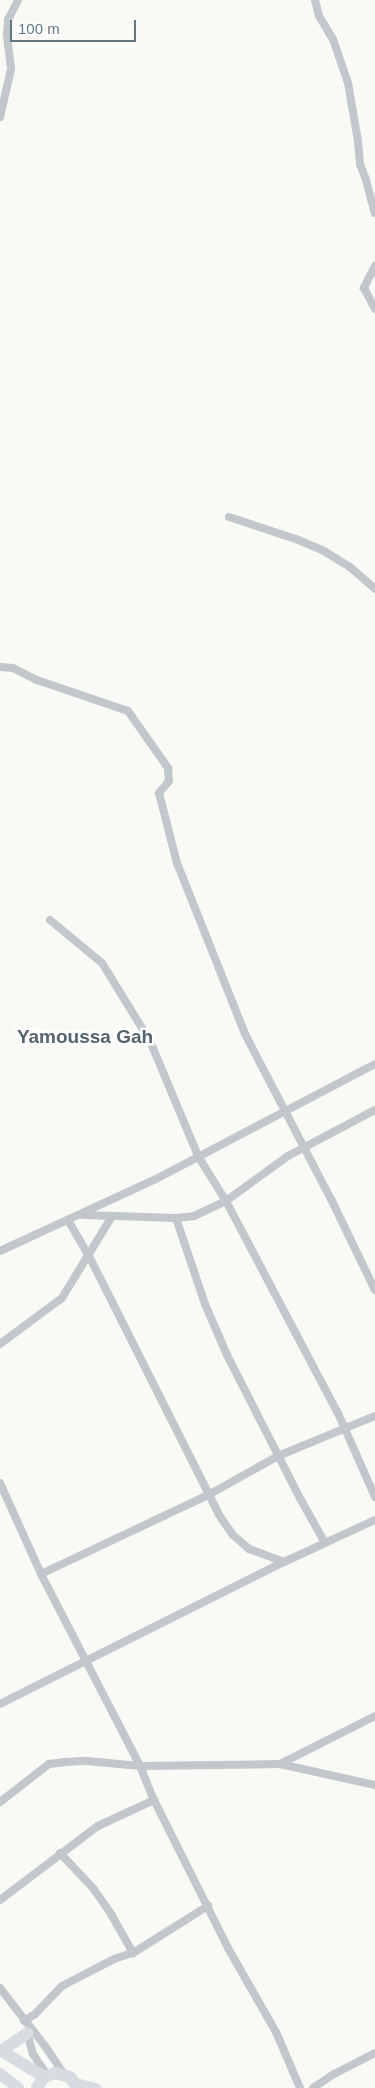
<!DOCTYPE html>
<style>
body{margin:0}
#map{position:relative;width:375px;height:2088px;overflow:hidden;background:#f9f9f6;font-family:Helvetica,sans-serif}
div>[style]{position:absolute}
.minor>*{height:8px;margin:-4px;padding:0 4px;transform-origin:4px;border-radius:4px;background:#c2c7cb}
.secondary>*{height:11px;margin:-5.5px;padding:0 5.5px;transform-origin:5.5px;border-radius:5.5px;background:#d6dcdf}
.primary>*{height:12px;margin:-6px;padding:0 6px;transform-origin:6px;border-radius:6px;background:#d6dcdf}
span{translate:-50% -50%;white-space:nowrap;text-align:center;line-height:1.15;-webkit-text-stroke:5px #fff;paint-order:stroke}
.quarter-label{font-size:19px;color:#55646e;font-weight:700}
.scale{position:absolute;left:10px;top:20px;width:126px;height:22px;box-sizing:border-box;border:2px solid #627784;border-top:0;padding-left:6px;font-size:15px;line-height:18px;white-space:nowrap;color:#627784;-webkit-text-stroke:4px #fff;paint-order:stroke}
</style>
<div id="map">
<div class="minor">
<i style="left:315px;top:0;width:16px;rotate:76deg"></i>
<i style="left:319px;top:16px;width:27px;rotate:59deg"></i>
<i style="left:333px;top:39px;width:46px;rotate:71.2deg"></i>
<i style="left:348px;top:83px;width:59px;rotate:80.2deg"></i>
<i style="left:358px;top:141px;width:23px;rotate:85deg"></i>
<i style="left:360px;top:164px;width:17px;rotate:69deg"></i>
<i style="left:366px;top:180px;width:34px;rotate:75deg"></i>
<i style="left:0;top:117px;width:49px;rotate:-77.1deg"></i>
<i style="left:11px;top:69px;width:35px;rotate:-97deg"></i>
<i style="left:7px;top:34px;width:14px;rotate:-86deg"></i>
<i style="left:8px;top:20px;width:22px;rotate:-63deg"></i>
<i style="left:375px;top:266px;width:25px;rotate:117deg"></i>
<i style="left:364px;top:288px;width:24px;rotate:62deg"></i>
<i style="left:229px;top:517px;width:71px;rotate:18.2deg"></i>
<i style="left:296px;top:539px;width:30px;rotate:23deg"></i>
<i style="left:324px;top:551px;width:31px;rotate:32deg"></i>
<i style="left:350px;top:567px;width:33px;rotate:41deg"></i>
<i style="left:0;top:667px;width:13px;rotate:4deg"></i>
<i style="left:13px;top:668px;width:27px;rotate:27deg"></i>
<i style="left:37px;top:680px;width:96px;rotate:18.8deg"></i>
<i style="left:128px;top:711px;width:70px;rotate:54.9deg"></i>
<i style="left:168px;top:768px;width:13px;rotate:86deg"></i>
<i style="left:169px;top:781px;width:16px;rotate:130deg"></i>
<i style="left:159px;top:793px;width:72px;rotate:75.6deg"></i>
<i style="left:177px;top:863px;width:184px;rotate:68.3deg"></i>
<i style="left:245px;top:1034px;width:186px;rotate:62.5deg"></i>
<i style="left:331px;top:1199px;width:101px;rotate:64.2deg"></i>
<i style="left:50px;top:920px;width:67px;rotate:39.6deg"></i>
<i style="left:102px;top:963px;width:92px;rotate:58.4deg"></i>
<i style="left:150px;top:1041px;width:125px;rotate:67.3deg"></i>
<i style="left:198px;top:1156px;width:53px;rotate:58.1deg"></i>
<i style="left:226px;top:1201px;width:240px;rotate:62.2deg"></i>
<i style="left:338px;top:1413px;width:92px;rotate:66.2deg"></i>
<i style="left:82px;top:1215px;width:94px;rotate:1.8deg"></i>
<i style="left:176px;top:1218px;width:18px;rotate:-6deg"></i>
<i style="left:194px;top:1216px;width:35px;rotate:-25deg"></i>
<i style="left:226px;top:1201px;width:77px;rotate:-36deg"></i>
<i style="left:288px;top:1156px;width:98px;rotate:-27.9deg"></i>
<i style="left:176px;top:1218px;width:91px;rotate:71.4deg"></i>
<i style="left:205px;top:1304px;width:56px;rotate:66.7deg"></i>
<i style="left:227px;top:1355px;width:163px;rotate:63deg"></i>
<i style="left:301px;top:1500px;width:49px;rotate:60.8deg"></i>
<i style="left:68px;top:1220px;width:39px;rotate:60deg"></i>
<i style="left:88px;top:1254px;width:292px;rotate:63.3deg"></i>
<i style="left:219px;top:1515px;width:24px;rotate:55deg"></i>
<i style="left:233px;top:1535px;width:21px;rotate:41deg"></i>
<i style="left:249px;top:1549px;width:37px;rotate:20deg"></i>
<i style="left:0;top:1251px;width:172px;rotate:-24.8deg"></i>
<i style="left:156px;top:1179px;width:247px;rotate:-27.7deg"></i>
<i style="left:0;top:1344px;width:77px;rotate:-36.6deg"></i>
<i style="left:62px;top:1298px;width:96px;rotate:-58.6deg"></i>
<i style="left:0;top:1483px;width:100px;rotate:65.7deg"></i>
<i style="left:41px;top:1574px;width:216px;rotate:62.7deg"></i>
<i style="left:140px;top:1766px;width:37px;rotate:68deg"></i>
<i style="left:154px;top:1800px;width:165px;rotate:63.4deg"></i>
<i style="left:228px;top:1948px;width:97px;rotate:60.3deg"></i>
<i style="left:276px;top:2032px;width:61px;rotate:66.8deg"></i>
<i style="left:41px;top:1574px;width:187px;rotate:-25.3deg"></i>
<i style="left:210px;top:1494px;width:78px;rotate:-29.2deg"></i>
<i style="left:278px;top:1456px;width:105px;rotate:-22.4deg"></i>
<i style="left:0;top:1704px;width:318px;rotate:-26.6deg"></i>
<i style="left:284px;top:1562px;width:100px;rotate:-24.8deg"></i>
<i style="left:280px;top:1764px;width:106px;rotate:-26.8deg"></i>
<i style="left:0;top:1802px;width:62px;rotate:-37.8deg"></i>
<i style="left:49px;top:1764px;width:16px;rotate:-7deg"></i>
<i style="left:65px;top:1762px;width:22px;rotate:-3deg"></i>
<i style="left:87px;top:1761px;width:53px;rotate:5.4deg"></i>
<i style="left:140px;top:1766px;width:140px;rotate:-0.8deg"></i>
<i style="left:280px;top:1764px;width:97px;rotate:12.5deg"></i>
<i style="left:60px;top:1853px;width:48px;rotate:46.7deg"></i>
<i style="left:93px;top:1888px;width:32px;rotate:55deg"></i>
<i style="left:111px;top:1914px;width:45px;rotate:60.6deg"></i>
<i style="left:0;top:1900px;width:123px;rotate:-37.1deg"></i>
<i style="left:98px;top:1826px;width:62px;rotate:-24.9deg"></i>
<i style="left:0;top:1988px;width:73px;rotate:52.2deg"></i>
<i style="left:45px;top:2046px;width:32px;rotate:56deg"></i>
<i style="left:24px;top:2021px;width:13px;rotate:-32deg"></i>
<i style="left:35px;top:2014px;width:39px;rotate:-46deg"></i>
<i style="left:62px;top:1986px;width:59px;rotate:-27.4deg"></i>
<i style="left:114px;top:1959px;width:20px;rotate:-18deg"></i>
<i style="left:133px;top:1953px;width:89px;rotate:-32.1deg"></i>
<i style="left:27px;top:2032px;width:23px;rotate:75deg"></i>
<i style="left:33px;top:2054px;width:25px;rotate:56deg"></i>
<i style="left:313px;top:2088px;width:25px;rotate:-34deg"></i>
<i style="left:334px;top:2074px;width:46px;rotate:-27.1deg"></i>
</div>
<div class="secondary">
<i style="left:75px;top:2083px;width:21px;rotate:14deg"></i>
</div>
<div class="primary">
<i style="left:0;top:2050px;width:52px;rotate:31.5deg"></i>
<i style="left:1px;top:2051px;width:32px;rotate:-34deg"></i>
<i style="left:0;top:2074px;width:23px;rotate:38deg"></i>
<i style="left:37px;top:2088px;width:13px;rotate:-58deg"></i>
<i style="left:44px;top:2077px;width:12px;rotate:-20deg"></i>
<i style="left:55px;top:2073px;width:16px;rotate:15deg"></i>
<i style="left:70px;top:2077px;width:13px;rotate:58deg"></i>
</div>
<div class="quarter-label">
<span style="left:85px;top:1037px">Yamoussa Gah</span>
</div>
<div class="scale">100 m</div>
</div>
